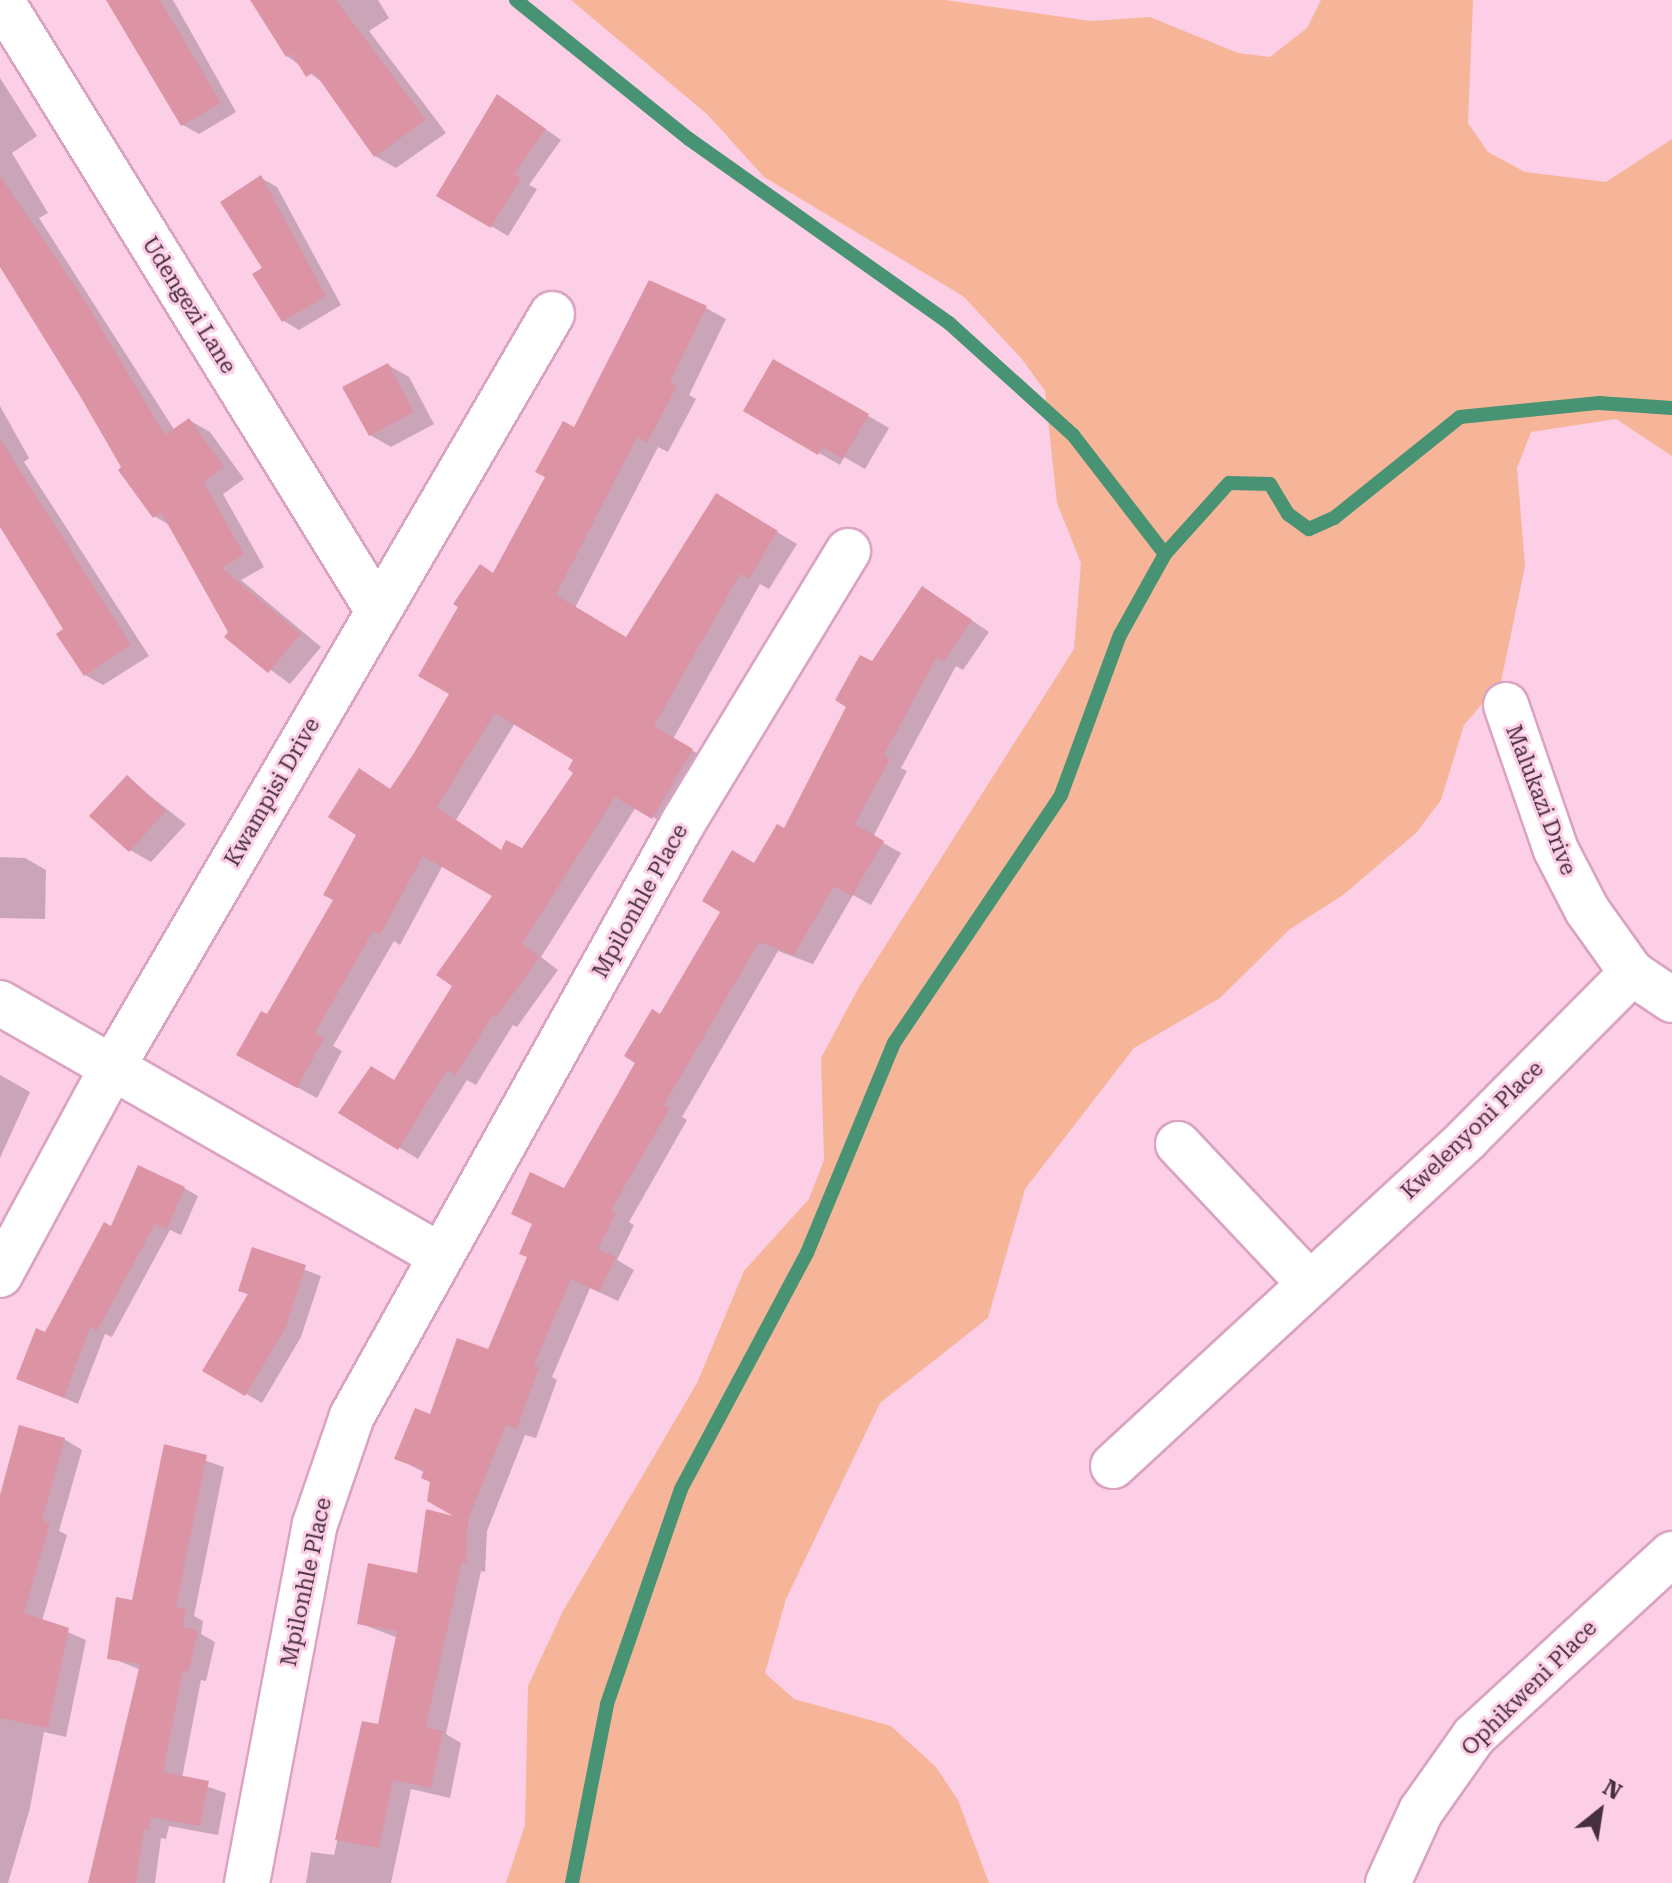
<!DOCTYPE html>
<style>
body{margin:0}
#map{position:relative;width:1672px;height:1883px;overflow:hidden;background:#fdcfe7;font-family:"Roboto Serif",serif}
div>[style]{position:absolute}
.green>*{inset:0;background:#f6b598}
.shadow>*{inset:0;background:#0003}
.stream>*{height:14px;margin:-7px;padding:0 7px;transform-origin:7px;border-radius:7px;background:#489374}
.building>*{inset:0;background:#dc94a4}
.roads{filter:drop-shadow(2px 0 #daa3c1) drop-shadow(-2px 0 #daa3c1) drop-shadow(0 2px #daa3c1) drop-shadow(0 -2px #daa3c1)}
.minor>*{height:44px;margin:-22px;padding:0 22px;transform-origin:22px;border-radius:22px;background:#fff}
span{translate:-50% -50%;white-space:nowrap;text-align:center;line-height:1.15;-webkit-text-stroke:6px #fdcfe7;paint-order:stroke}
.street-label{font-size:22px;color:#47303d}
.north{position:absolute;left:1560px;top:1771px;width:80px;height:80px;-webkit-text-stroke:6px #fdcfe7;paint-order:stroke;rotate:30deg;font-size:22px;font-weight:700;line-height:32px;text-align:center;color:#47303d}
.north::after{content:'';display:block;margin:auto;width:28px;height:36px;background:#47303d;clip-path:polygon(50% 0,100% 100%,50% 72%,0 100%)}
</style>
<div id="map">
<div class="green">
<i style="clip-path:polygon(571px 0,945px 0,1091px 21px,1150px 17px,1238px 53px,1270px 57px,1307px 28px,1321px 0,1473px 0,1468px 123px,1488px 152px,1525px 172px,1606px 182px,1672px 139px,1672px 456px,1616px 419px,1531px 432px,1517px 468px,1525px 566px,1501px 682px,1464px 725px,1441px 800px,1416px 833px,1343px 895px,1290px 929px,1220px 998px,1134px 1048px,1025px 1189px,988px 1318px,880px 1403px,786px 1599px,765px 1673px,794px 1699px,891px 1726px,936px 1767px,958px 1800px,989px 1883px,506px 1883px,525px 1825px,528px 1686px,563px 1611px,697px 1383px,744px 1271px,809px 1199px,824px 1160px,821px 1058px,859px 987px,1074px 649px,1081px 563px,1057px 503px,1045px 391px,1021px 358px,963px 296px,764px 177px,708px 115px)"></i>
</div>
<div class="shadow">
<i style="clip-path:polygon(108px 0,173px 0,236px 112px,199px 134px,183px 125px)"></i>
<i style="clip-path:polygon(252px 0,378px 0,389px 18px,369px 31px,446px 133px,396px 168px,375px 156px,326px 85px,287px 56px)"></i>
<i style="clip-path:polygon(0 78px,37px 136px,12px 153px,48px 213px,39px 218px,175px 431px,189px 420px,210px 432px,244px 479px,223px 494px,264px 567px,241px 580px,321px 647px,290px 684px,226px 637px,230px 632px,171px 526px,154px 516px,0 263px)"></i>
<i style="clip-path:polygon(514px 107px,561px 140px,529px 185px,537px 189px,508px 236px,439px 195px)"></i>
<i style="clip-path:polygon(261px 178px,277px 187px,341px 305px,299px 330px,284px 321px,264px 269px)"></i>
<i style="clip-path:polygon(evenodd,706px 308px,726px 319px,689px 395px,696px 399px,668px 452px,658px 447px,575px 608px,627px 639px,717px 496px,797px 544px,769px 589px,760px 584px,673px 739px,712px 762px,672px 828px,636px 807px,541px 957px,558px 970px,517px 1027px,513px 1025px,476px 1085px,467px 1080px,418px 1159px,340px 1112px,394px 1083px,454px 985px,495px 895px,443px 865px,400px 945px,394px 941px,333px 1046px,342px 1051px,317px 1098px,258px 1066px,268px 1017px,336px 900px,379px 782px,392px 790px,452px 693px,495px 575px,574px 430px,706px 308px,515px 723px,576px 759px,576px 772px,522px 851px,502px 851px,456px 820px,515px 723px)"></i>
<i style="clip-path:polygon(774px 361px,889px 428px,865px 469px,844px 457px,840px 465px,746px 411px)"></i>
<i style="clip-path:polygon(388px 365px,409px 377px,434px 424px,391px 447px,370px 435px)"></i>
<i style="clip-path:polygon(0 406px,29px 458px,24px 462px,149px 656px,103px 685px,85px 675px,66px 630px,0 519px)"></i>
<i style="clip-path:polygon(942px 600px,989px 632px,963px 670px,956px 666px,901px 768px,907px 771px,873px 837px,901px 853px,871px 905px,853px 895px,813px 964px,778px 951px,682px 1117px,687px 1120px,629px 1222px,634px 1225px,617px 1260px,634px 1270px,618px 1301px,590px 1288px,552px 1377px,557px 1380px,536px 1438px,525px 1435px,487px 1531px,485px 1572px,481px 1571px,446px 1734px,461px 1743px,450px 1798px,411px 1789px,391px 1883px,306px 1883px,311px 1852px,334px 1855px,363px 1723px,379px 1727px,398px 1638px,359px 1623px,418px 1575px,462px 1521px,425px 1473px,397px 1458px,489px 1351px,564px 1190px,661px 1017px,755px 866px,785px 831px,872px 664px)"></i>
<i style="clip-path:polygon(127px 778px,186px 824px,151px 862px,130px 850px)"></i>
<i style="clip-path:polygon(0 857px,25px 858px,46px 870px,45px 919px,0 918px)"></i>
<i style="clip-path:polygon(0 1075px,30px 1092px,0 1158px)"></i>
<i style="clip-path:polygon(184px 1188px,198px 1196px,181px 1235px,170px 1230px,112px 1337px,105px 1334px,78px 1404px,19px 1378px,112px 1228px)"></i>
<i style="clip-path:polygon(253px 1250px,321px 1276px,301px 1337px,262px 1403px,205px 1370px,249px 1295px,240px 1290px)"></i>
<i style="clip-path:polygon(64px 1439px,82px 1450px,59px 1531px,67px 1535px,42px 1621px,86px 1640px,66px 1737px,44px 1732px,30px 1808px,8px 1883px,0 1883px,0 1507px)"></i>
<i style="clip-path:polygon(166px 1447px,224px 1467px,194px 1616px,203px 1621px,201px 1634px,215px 1642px,206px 1681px,201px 1680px,182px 1778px,226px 1793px,218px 1835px,169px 1826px,166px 1839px,161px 1838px,155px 1883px,90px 1883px,141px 1670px,109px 1657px,134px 1602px)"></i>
</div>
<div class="stream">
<i style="left:516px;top:0;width:222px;rotate:38.8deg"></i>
<i style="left:689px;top:139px;width:319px;rotate:35.3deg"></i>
<i style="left:949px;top:323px;width:167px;rotate:42.1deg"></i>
<i style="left:1073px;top:435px;width:150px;rotate:52.3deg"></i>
<i style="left:572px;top:1883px;width:182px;rotate:-78.9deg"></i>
<i style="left:607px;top:1704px;width:227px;rotate:-71deg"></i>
<i style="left:681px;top:1489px;width:268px;rotate:-61.9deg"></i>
<i style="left:807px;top:1253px;width:227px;rotate:-67.5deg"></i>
<i style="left:894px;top:1043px;width:299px;rotate:-56deg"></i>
<i style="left:1061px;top:795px;width:171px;rotate:-69.8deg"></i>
<i style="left:1120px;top:635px;width:93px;rotate:-60.9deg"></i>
<i style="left:1165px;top:554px;width:96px;rotate:-48deg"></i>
<i style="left:1229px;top:483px;width:41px;rotate:1.4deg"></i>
<i style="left:1270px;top:484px;width:35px;rotate:59deg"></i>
<i style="left:1288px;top:514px;width:26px;rotate:36deg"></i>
<i style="left:1309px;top:529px;width:27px;rotate:-24deg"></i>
<i style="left:1334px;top:518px;width:161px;rotate:-38.7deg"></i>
<i style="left:1460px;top:417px;width:140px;rotate:-5.8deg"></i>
<i style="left:1599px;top:403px;width:73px;rotate:3.9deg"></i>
</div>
<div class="building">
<i style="clip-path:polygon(106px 0,160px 0,221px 103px,181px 126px)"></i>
<i style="clip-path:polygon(250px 0,336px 0,426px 120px,374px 157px,314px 72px,306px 77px,292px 54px,286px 57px)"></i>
<i style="clip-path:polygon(497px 94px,546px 129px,514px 174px,521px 178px,491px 228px,436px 196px)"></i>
<i style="clip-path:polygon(261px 175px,326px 296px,282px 322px,252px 274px,262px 268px,220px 202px)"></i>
<i style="clip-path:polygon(0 176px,84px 299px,165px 435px,189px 418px,224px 467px,204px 482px,244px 555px,222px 568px,301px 634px,268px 673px,224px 637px,228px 632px,161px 512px,153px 518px,118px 470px,121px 467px,80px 396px,0 267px)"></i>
<i style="clip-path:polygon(evenodd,649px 280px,707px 306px,670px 382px,677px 386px,647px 443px,637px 437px,556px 595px,626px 637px,716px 493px,778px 531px,749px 579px,740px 574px,654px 726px,693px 749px,652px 819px,615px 797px,522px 944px,540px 957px,496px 1017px,493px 1015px,456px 1075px,447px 1070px,398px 1150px,338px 1113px,371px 1066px,394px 1080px,452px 986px,436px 975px,492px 896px,423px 856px,380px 935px,373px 931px,315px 1033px,324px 1038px,297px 1088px,236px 1055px,261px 1011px,267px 1014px,333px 900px,323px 895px,356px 835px,328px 817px,359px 768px,390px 789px,414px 753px,449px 694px,418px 676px,458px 607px,453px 604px,480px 564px,493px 573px,545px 477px,535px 472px,563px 421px,574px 427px,649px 280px,495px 713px,573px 760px,568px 769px,573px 773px,522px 848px,506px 840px,501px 850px,437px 807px,495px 713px)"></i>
<i style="clip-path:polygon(773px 359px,869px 414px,843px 459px,822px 447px,818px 455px,743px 411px)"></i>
<i style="clip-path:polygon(388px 363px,414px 412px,369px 436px,342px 387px)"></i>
<i style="clip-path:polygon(0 439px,131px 645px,84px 676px,56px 634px,63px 629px,0 527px)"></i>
<i style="clip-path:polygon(922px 586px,972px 620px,944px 661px,937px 657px,884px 755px,890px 759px,855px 824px,884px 841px,852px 896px,834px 886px,794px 955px,759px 942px,664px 1105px,670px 1108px,611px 1210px,616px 1213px,598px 1249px,616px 1257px,599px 1292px,571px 1279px,534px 1365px,539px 1367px,517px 1429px,506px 1425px,468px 1520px,466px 1563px,462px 1562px,426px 1727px,443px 1731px,431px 1788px,393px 1780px,379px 1848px,335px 1840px,362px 1721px,378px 1724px,397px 1631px,357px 1624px,368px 1563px,417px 1573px,426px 1509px,453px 1516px,427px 1501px,430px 1482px,421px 1478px,424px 1470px,394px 1459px,415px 1408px,430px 1414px,457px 1338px,488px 1349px,527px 1257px,519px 1254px,532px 1224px,511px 1214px,530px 1172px,564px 1188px,635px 1063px,624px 1056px,652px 1009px,660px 1014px,720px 912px,702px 901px,732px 850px,754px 863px,777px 824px,784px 828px,846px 707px,835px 700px,860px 655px,872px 661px)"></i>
<i style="clip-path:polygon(127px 775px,166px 811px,129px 852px,89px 816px)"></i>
<i style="clip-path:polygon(138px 1165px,185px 1187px,167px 1229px,155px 1224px,97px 1331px,90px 1327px,64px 1398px,16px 1379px,36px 1328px,45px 1332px,104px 1222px,111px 1226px)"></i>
<i style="clip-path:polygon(252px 1247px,306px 1265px,286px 1327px,245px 1396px,202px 1371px,248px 1294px,238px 1291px)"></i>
<i style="clip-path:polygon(19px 1425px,65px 1438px,42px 1520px,50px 1523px,24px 1613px,69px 1628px,48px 1728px,0 1718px,0 1495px)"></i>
<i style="clip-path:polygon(164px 1444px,207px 1455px,176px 1607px,186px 1609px,183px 1627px,198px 1630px,189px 1672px,183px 1671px,163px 1772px,209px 1781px,200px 1826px,151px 1817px,149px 1830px,144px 1829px,136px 1883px,88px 1883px,140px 1664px,107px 1659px,116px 1597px,132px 1600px)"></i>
</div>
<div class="roads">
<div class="minor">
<i style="left:1px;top:0;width:718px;rotate:58.32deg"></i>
<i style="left:1506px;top:705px;width:153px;rotate:71deg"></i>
<i style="left:1556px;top:850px;width:68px;rotate:62.7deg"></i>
<i style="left:1587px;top:910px;width:77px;rotate:54.5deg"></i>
<i style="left:1632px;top:973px;width:48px;rotate:34deg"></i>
<i style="left:0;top:1003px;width:508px;rotate:29.84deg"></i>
<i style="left:1178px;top:1144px;width:191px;rotate:46.7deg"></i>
<i style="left:0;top:1275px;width:235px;rotate:-61.6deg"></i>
<i style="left:112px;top:1068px;width:873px;rotate:-59.73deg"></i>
<i style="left:1113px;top:1466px;width:483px;rotate:-42.7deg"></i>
<i style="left:1468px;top:1138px;width:233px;rotate:-45.2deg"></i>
<i style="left:247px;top:1883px;width:365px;rotate:-79.3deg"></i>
<i style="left:315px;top:1524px;width:114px;rotate:-71.1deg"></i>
<i style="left:352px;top:1416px;width:681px;rotate:-60.84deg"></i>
<i style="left:684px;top:821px;width:316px;rotate:-58.7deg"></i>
<i style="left:1388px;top:1883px;width:79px;rotate:-65.4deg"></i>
<i style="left:1421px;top:1811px;width:92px;rotate:-54.8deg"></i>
<i style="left:1474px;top:1736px;width:269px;rotate:-42.6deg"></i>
</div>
</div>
<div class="street-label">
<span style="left:189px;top:305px;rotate:58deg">Udengezi Lane</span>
<span style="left:272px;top:792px;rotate:-60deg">Kwampisi Drive</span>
<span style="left:1541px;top:800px;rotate:69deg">Malukazi Drive</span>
<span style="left:640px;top:901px;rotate:-61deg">Mpilonhle Place</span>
<span style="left:1472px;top:1130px;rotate:-44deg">Kwelenyoni Place</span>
<span style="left:306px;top:1582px;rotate:-78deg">Mpilonhle Place</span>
<span style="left:1529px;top:1688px;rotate:-45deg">Ophikweni Place</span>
</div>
<div class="north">N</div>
</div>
